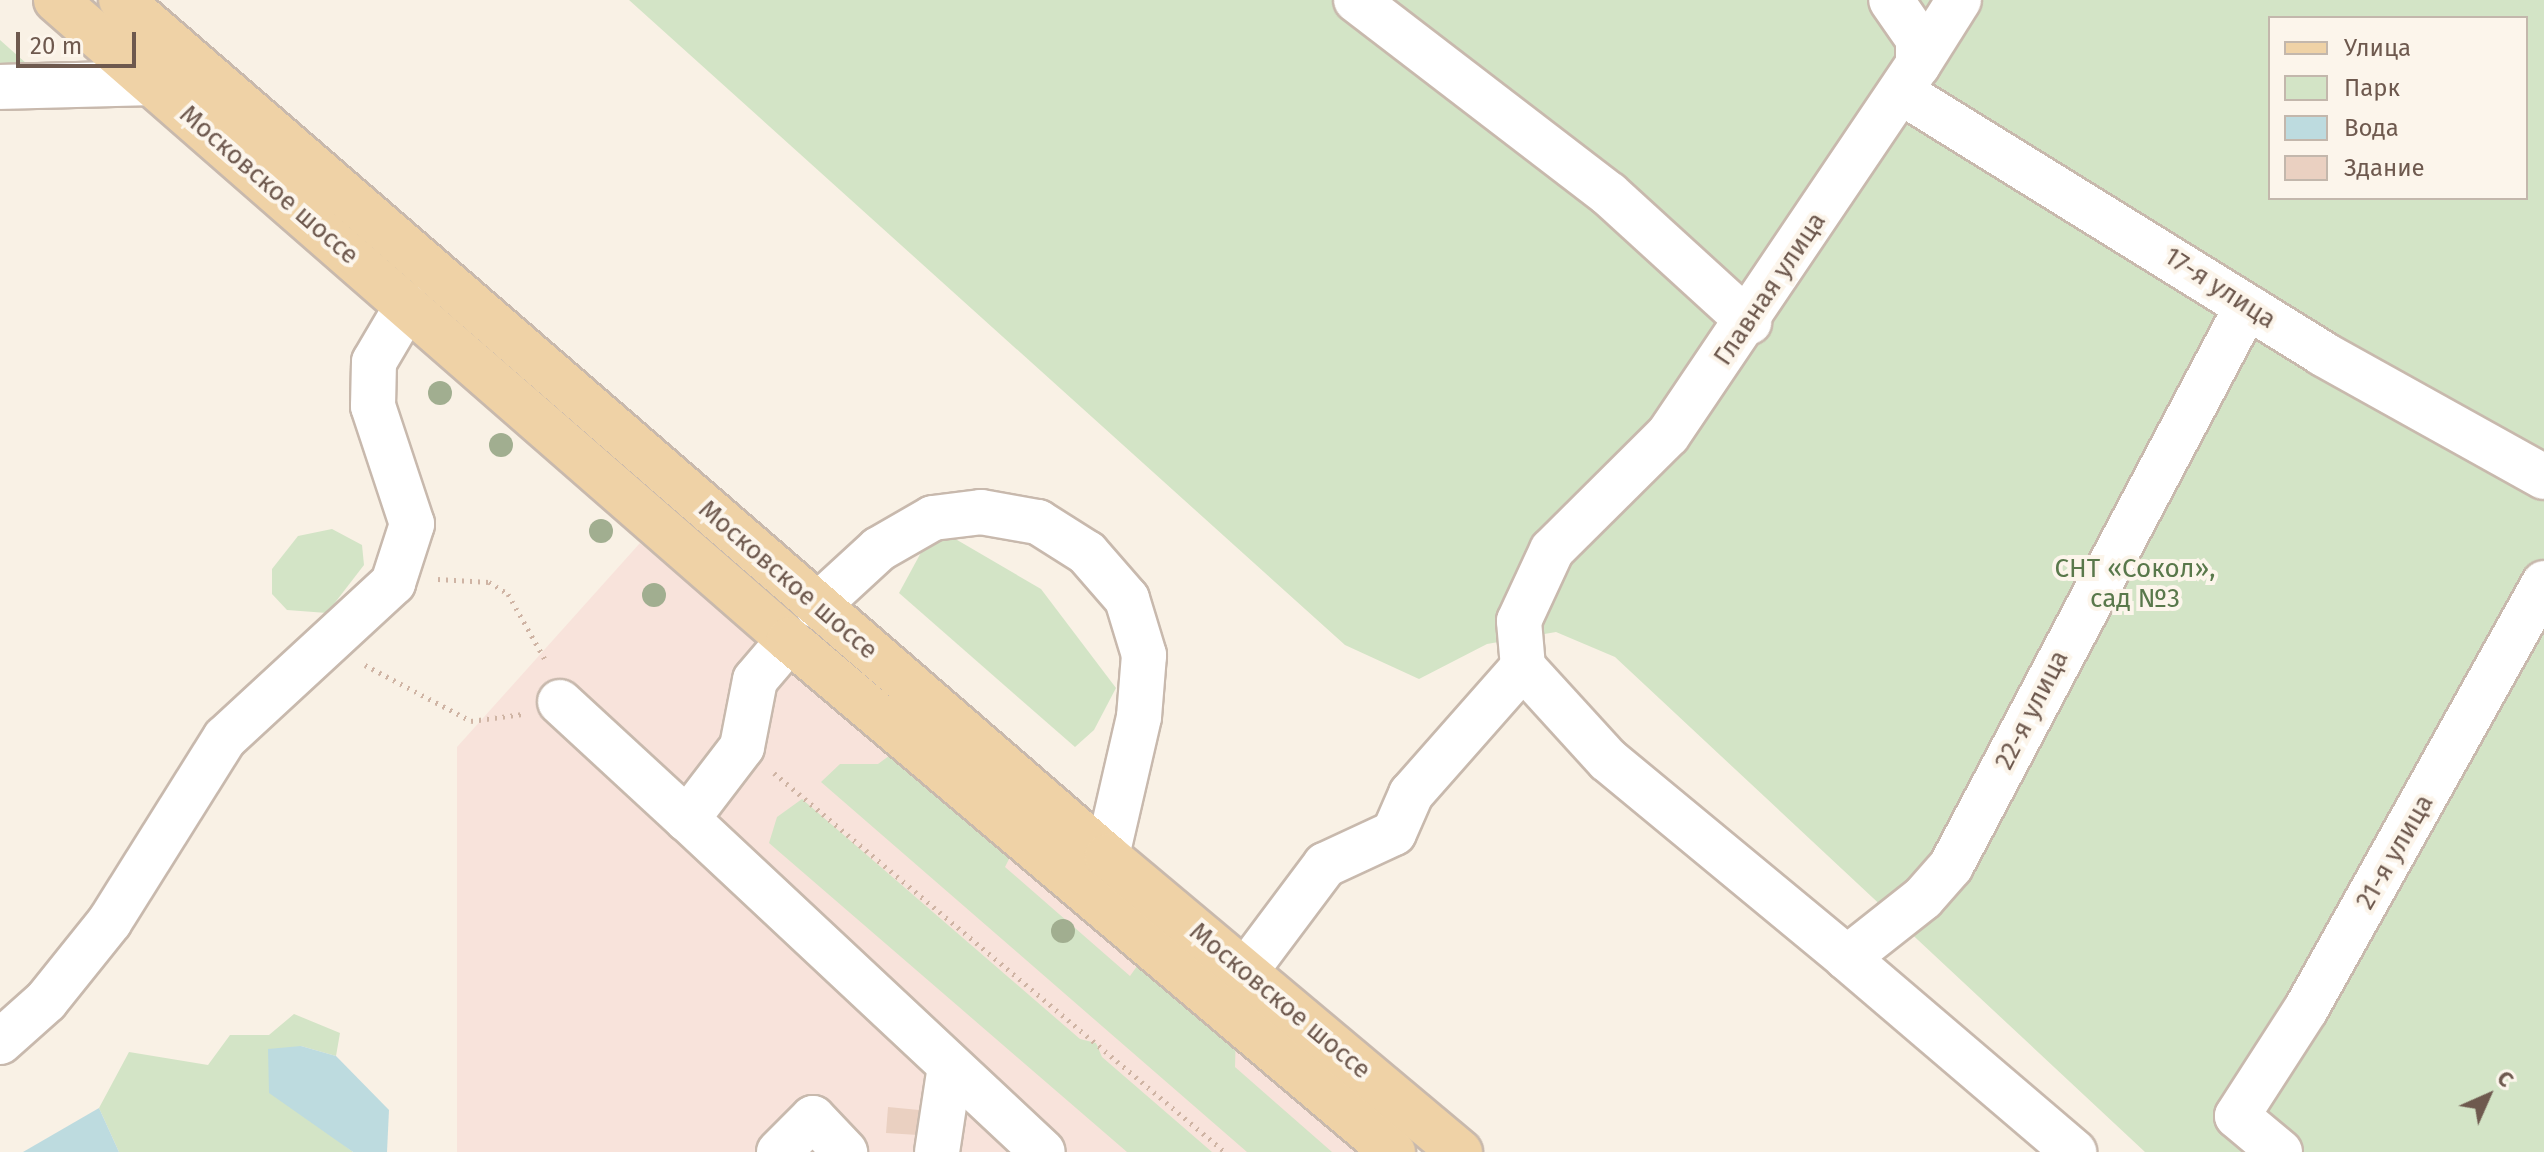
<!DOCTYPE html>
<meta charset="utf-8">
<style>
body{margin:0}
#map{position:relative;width:2544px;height:1152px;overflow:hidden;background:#f9f1e5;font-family:"Fira Sans",sans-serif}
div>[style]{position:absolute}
.commercial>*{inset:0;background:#f8e3db}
.green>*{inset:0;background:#d3e4c6}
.water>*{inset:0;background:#bddbdf}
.building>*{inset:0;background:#ead0c1}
.path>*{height:5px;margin-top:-2.5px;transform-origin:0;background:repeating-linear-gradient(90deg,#cfb4a4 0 2px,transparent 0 8px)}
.roads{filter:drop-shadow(2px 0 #c8b9ad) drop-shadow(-2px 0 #c8b9ad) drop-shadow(0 2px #c8b9ad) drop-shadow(0 -2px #c8b9ad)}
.minor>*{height:44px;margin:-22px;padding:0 22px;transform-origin:22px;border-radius:22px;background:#fff}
.major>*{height:44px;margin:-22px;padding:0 22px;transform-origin:22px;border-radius:22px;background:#efd2a6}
.trees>*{width:24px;height:24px;margin:-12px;border-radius:50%;background:#a1ae90}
span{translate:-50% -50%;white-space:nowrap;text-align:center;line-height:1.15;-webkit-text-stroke:8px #fcf5eb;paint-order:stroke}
.street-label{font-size:26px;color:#6e594e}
.park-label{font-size:26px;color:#59784b}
.legend{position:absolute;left:2268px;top:16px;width:260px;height:184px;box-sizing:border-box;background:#fcf5eb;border:2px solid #c3b7ac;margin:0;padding:10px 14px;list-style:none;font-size:24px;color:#6e594e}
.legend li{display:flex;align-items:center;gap:16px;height:40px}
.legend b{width:40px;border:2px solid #c3b7ac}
.north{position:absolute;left:2448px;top:1056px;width:80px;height:80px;-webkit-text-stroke:6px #fcf5eb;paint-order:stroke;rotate:45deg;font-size:22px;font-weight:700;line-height:32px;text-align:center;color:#6e594e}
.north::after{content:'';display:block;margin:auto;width:28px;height:36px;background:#6e594e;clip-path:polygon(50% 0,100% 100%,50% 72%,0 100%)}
.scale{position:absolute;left:16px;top:32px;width:120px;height:36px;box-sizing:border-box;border:4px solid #6e594e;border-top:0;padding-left:10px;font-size:24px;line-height:28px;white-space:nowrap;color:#6e594e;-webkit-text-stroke:6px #fcf5eb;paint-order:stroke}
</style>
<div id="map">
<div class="commercial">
<i style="clip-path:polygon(640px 543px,1359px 1152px,457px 1152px,457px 747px)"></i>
</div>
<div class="green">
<i style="clip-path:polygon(evenodd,629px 0,2544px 0,2544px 1152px,2145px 1152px,1615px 657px,1556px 632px,1487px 644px,1419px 679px,1345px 645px,629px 0,2270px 18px,2526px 18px,2526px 198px,2270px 198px,2270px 18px)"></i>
<i style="clip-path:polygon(0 40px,36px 72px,0 69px)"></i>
<i style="clip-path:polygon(332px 529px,362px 545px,364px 565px,327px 613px,287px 610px,272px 594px,272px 569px,298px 536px)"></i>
<i style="clip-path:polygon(952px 537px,1041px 589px,1116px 688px,1094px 730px,1075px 747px,899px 593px,924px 547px)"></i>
<i style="clip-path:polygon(897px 750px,1012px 853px,1005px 867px,1130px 976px,1140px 962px,1236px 1032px,1235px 1067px,1332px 1152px,1247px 1152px,821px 782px,840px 764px,878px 764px)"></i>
<i style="clip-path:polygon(802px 799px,1080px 1039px,1096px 1043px,1102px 1057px,1212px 1152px,1127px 1152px,769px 843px,777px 817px)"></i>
<i style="clip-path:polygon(294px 1014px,340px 1033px,336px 1056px,301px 1046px,284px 1099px,353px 1152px,119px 1152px,99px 1108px,129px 1052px,208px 1065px,230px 1035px,269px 1035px)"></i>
</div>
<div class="water">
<i style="clip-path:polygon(301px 1046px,336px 1056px,389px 1110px,387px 1152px,353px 1152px,269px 1093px,268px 1049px)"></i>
<i style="clip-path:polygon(99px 1108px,119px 1152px,23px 1152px)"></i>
</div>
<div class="building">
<i style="clip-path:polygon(888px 1107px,919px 1110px,918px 1135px,886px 1133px)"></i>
</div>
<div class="path">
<i style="left:438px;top:579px;width:51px;rotate:3.4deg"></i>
<i style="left:489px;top:582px;width:22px;rotate:32deg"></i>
<i style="left:508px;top:594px;width:79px;rotate:60.5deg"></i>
<i style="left:365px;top:665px;width:120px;rotate:27.8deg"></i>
<i style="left:471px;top:721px;width:52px;rotate:-7.7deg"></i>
<i style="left:774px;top:773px;width:589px;rotate:40.04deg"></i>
</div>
<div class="roads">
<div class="minor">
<i style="left:1356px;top:0;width:319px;rotate:37.5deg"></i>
<i style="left:1609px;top:194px;width:190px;rotate:42.4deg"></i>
<i style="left:1918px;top:65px;width:77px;rotate:-57.8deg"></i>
<i style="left:0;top:87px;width:152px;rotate:-1.5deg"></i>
<i style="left:1901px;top:92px;width:497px;rotate:31.8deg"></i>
<i style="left:2323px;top:354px;width:253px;rotate:29.1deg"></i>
<i style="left:817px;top:606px;width:84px;rotate:-42.6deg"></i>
<i style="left:879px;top:549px;width:62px;rotate:-29.9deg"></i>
<i style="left:933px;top:518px;width:48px;rotate:-7.1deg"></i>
<i style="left:981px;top:512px;width:58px;rotate:10deg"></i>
<i style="left:1038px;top:522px;width:58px;rotate:32.3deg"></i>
<i style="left:1087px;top:553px;width:61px;rotate:49deg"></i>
<i style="left:1127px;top:599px;width:59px;rotate:73.1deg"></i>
<i style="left:1144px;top:655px;width:62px;rotate:94.6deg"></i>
<i style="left:1139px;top:717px;width:143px;rotate:103deg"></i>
<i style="left:789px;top:640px;width:52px;rotate:130.4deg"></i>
<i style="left:755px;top:680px;width:68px;rotate:101deg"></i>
<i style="left:742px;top:747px;width:91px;rotate:127.4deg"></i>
<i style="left:687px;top:819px;width:487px;rotate:43.1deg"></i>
<i style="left:1523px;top:667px;width:126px;rotate:47.6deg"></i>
<i style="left:1608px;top:760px;width:310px;rotate:39.6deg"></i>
<i style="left:1847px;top:958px;width:97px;rotate:-38.3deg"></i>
<i style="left:1923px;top:898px;width:43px;rotate:-48.8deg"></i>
<i style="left:1951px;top:866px;width:633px;rotate:-62.14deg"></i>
<i style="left:560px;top:702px;width:173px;rotate:42.7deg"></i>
<i style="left:1847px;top:958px;width:299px;rotate:40.5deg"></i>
<i style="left:1245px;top:972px;width:134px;rotate:-53.2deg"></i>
<i style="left:1325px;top:865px;width:76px;rotate:-24.9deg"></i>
<i style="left:1394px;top:833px;width:43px;rotate:-66.4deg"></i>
<i style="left:1411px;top:794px;width:169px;rotate:-48.6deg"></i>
<i style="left:1523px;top:667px;width:46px;rotate:-95deg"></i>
<i style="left:1519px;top:621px;width:78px;rotate:-65.1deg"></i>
<i style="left:1552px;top:550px;width:163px;rotate:-44.8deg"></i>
<i style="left:1668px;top:435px;width:447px;rotate:-56deg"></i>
<i style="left:1918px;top:65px;width:26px;rotate:-90deg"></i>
<i style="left:1918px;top:39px;width:47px;rotate:-124.7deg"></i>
<i style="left:0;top:1042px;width:62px;rotate:-41.7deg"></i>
<i style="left:46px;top:1001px;width:102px;rotate:-51.3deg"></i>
<i style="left:110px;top:921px;width:216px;rotate:-57.9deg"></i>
<i style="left:225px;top:738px;width:229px;rotate:-42.7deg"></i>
<i style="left:393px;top:583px;width:62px;rotate:-72.1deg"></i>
<i style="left:412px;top:524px;width:124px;rotate:-108.3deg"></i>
<i style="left:373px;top:406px;width:44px;rotate:-88.7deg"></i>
<i style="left:374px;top:362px;width:65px;rotate:-59.5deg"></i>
<i style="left:779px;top:1152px;width:48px;rotate:-45deg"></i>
<i style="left:813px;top:1118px;width:47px;rotate:46.7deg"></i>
<i style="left:937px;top:1152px;width:87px;rotate:-81.4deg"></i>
<i style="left:2280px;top:1152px;width:56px;rotate:-140.1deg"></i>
<i style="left:2237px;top:1116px;width:127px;rotate:-57.2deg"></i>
<i style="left:2306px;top:1009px;width:488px;rotate:-60.8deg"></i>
</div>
<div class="major">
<i style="left:56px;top:0;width:973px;rotate:41.12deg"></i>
<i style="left:789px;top:640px;width:792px;rotate:40.29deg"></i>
<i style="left:121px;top:0;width:1306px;rotate:40.96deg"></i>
<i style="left:1107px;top:856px;width:461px;rotate:40deg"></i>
</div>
</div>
<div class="trees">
<i style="left:440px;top:393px"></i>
<i style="left:501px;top:445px"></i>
<i style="left:601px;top:531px"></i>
<i style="left:654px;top:595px"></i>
<i style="left:1063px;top:931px"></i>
</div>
<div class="street-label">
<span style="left:269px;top:185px;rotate:41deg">Московское шоссе</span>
<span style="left:2220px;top:288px;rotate:33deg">17-я улица</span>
<span style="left:1770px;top:289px;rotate:-56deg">Главная улица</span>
<span style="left:788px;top:580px;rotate:41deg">Московское шоссе</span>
<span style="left:2032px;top:710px;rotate:-63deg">22-я улица</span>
<span style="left:2395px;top:852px;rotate:-60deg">21-я улица</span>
<span style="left:1280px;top:1001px;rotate:40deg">Московское шоссе</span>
</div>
<div class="park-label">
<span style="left:2135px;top:584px">СНТ «Сокол»,<br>сад №3</span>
</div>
<ul class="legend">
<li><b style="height:10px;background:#efd2a6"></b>Улица</li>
<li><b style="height:22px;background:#d3e4c6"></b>Парк</li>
<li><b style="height:22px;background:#bddbdf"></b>Вода</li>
<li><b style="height:22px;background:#ead0c1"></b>Здание</li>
</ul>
<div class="north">С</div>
<div class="scale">20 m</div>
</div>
